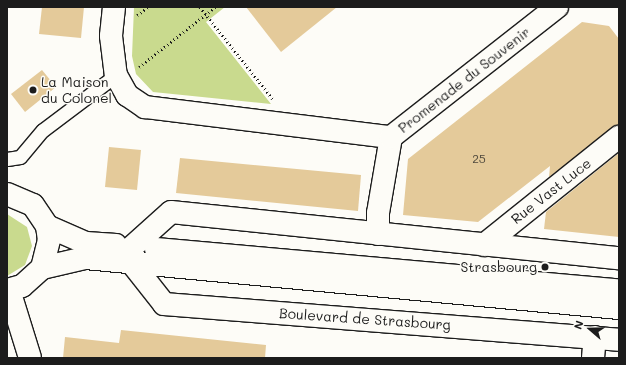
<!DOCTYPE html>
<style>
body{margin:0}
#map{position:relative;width:626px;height:365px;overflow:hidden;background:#fdfcf7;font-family:Mali,sans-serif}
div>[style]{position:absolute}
.green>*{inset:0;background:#c9da8e}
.building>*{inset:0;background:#e4ca9a}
.path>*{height:2.5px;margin-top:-1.25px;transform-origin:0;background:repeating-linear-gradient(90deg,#1c1c1c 0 1px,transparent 0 4px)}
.roads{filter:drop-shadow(1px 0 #1c1c1c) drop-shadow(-1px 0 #1c1c1c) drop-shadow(0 1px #1c1c1c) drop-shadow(0 -1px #1c1c1c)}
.lane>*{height:13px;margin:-6.5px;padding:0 6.5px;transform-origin:6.5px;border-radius:6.5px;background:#fdfcf7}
.street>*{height:22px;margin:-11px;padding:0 11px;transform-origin:11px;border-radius:11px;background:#fdfcf7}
.secondary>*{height:22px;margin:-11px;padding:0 11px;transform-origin:11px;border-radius:11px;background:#fdfcf7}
.dots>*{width:11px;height:11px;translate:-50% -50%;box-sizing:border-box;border:2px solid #fdfcf7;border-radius:50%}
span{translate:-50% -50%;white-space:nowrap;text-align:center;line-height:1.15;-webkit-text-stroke:3px #fdfcf7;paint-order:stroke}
.number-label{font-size:12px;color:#4e483c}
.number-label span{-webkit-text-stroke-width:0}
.street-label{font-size:14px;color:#1c1c1c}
.poi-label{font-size:14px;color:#1c1c1c}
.left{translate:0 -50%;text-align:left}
.right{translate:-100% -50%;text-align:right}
.frame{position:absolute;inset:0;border:8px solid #1c1c1c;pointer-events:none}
.north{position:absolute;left:570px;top:309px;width:40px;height:40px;-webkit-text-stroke:3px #fdfcf7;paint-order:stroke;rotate:290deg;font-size:11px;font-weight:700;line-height:16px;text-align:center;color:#1c1c1c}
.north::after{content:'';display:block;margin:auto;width:14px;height:18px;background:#1c1c1c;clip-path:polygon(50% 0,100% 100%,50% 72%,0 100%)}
</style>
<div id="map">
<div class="green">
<i style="clip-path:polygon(134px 7px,225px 7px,206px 22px,271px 104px,153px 92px,136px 74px,132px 56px)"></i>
<i style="clip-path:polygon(7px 214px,27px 227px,32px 246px,25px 265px,7px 276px)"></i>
</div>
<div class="building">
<i style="clip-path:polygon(42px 7px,84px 7px,81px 38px,39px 34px)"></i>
<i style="clip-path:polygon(246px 7px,337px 7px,281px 52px)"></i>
<i style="clip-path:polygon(582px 22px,609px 26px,619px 39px,619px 125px,549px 177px,550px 166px,478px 222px,403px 215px,408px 159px)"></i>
<i style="clip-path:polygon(42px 70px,56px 87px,25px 112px,11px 94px)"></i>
<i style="clip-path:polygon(109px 147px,141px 150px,137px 190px,105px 187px)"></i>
<i style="clip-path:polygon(619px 153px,619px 237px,544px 229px,546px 212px)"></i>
<i style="clip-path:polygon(180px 158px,361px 175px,358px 211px,176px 193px)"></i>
<i style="clip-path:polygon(121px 330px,266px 345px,265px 358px,63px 358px,65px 337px,119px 343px)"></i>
</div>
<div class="path">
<i style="left:200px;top:7px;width:117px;rotate:51.6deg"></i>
<i style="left:137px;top:15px;width:14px;rotate:-36deg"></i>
<i style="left:139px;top:67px;width:97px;rotate:-38.3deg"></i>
</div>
<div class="roads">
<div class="lane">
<i style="left:7px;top:159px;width:13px;rotate:-9deg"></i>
<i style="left:20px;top:157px;width:35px;rotate:-50deg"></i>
<i style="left:43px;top:130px;width:91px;rotate:-37deg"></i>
</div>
<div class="street">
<i style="left:114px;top:7px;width:29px;rotate:96deg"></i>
<i style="left:111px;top:36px;width:39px;rotate:83deg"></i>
<i style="left:116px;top:75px;width:23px;rotate:61deg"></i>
<i style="left:127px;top:95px;width:22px;rotate:34deg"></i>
<i style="left:145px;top:107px;width:248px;rotate:7deg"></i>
<i style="left:378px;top:234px;width:21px;rotate:-90deg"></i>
<i style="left:378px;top:213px;width:77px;rotate:-80.3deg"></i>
<i style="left:391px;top:137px;width:211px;rotate:-38.1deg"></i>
<i style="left:484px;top:245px;width:173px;rotate:-38.7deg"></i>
<i style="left:132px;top:247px;width:52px;rotate:-41.9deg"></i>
<i style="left:171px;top:212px;width:450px;rotate:5.9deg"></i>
<i style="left:131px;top:262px;width:53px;rotate:51.8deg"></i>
<i style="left:164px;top:304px;width:456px;rotate:4.5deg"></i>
<i style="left:9px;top:290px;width:71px;rotate:72.8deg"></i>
<i style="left:593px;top:358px;width:21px;rotate:-85deg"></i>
</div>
<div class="secondary">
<i style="left:7px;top:194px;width:28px;rotate:23deg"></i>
<i style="left:33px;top:205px;width:25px;rotate:56deg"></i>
<i style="left:47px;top:226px;width:14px;rotate:82deg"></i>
<i style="left:49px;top:240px;width:29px;rotate:104deg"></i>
<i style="left:42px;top:268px;width:27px;rotate:138deg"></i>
<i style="left:22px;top:286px;width:16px;rotate:165deg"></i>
<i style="left:47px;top:226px;width:43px;rotate:23.6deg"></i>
<i style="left:86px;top:243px;width:30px;rotate:4deg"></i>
<i style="left:156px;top:249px;width:465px;rotate:5.1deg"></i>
<i style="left:42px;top:268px;width:44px;rotate:-13.1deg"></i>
<i style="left:85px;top:258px;width:536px;rotate:5.35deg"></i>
</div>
</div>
<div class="dots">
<i style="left:33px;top:90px;background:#1c1c1c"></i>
<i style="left:545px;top:267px;background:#1c1c1c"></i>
</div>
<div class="number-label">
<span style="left:479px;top:159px">25</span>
</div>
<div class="street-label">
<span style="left:464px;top:80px;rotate:-38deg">Promenade du Souvenir</span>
<span style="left:551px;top:191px;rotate:-38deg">Rue Vast Luce</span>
<span style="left:365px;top:319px;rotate:4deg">Boulevard de Strasbourg</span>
</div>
<div class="poi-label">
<span class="left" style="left:41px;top:90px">La Maison<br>du Colonel</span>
<span class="right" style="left:537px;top:267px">Strasbourg</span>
</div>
<div class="frame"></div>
<div class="north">N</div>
</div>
